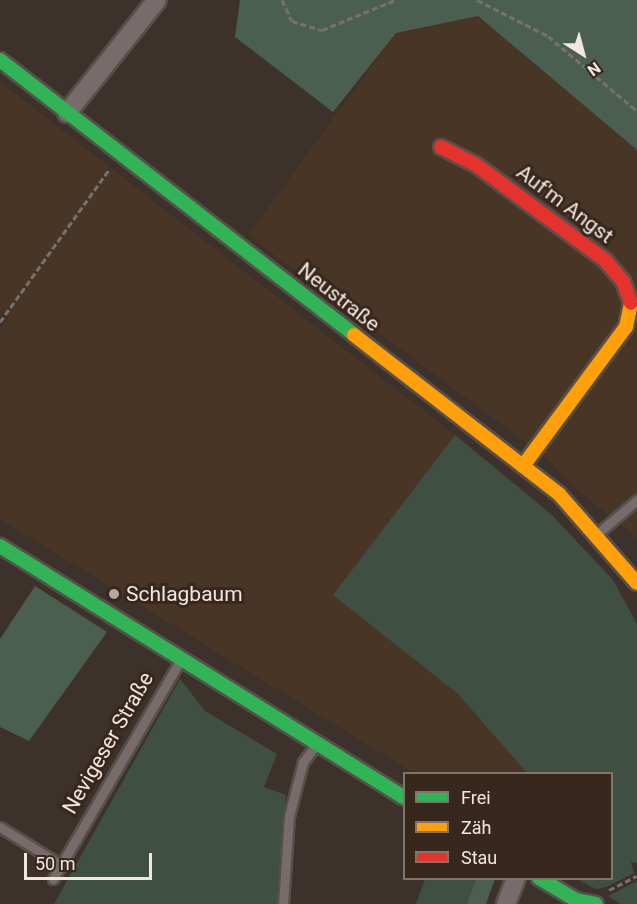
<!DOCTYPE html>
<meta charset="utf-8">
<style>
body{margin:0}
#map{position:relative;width:637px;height:904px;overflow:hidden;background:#3c322b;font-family:Roboto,sans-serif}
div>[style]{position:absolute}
.built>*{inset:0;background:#493526}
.green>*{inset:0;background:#3f5043}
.forest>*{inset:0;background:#4a5f4f}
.path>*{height:3px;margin-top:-1.5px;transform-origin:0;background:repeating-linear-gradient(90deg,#79706e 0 6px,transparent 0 9px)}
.roads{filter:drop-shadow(2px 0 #575049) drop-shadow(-2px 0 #575049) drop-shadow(0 2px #575049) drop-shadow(0 -2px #575049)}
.lane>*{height:9px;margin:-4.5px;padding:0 4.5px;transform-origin:4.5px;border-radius:4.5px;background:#776b6b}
.street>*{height:18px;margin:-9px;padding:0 9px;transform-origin:9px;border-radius:9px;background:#776b6b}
.fast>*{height:14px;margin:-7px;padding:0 7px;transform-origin:7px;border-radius:7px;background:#30b455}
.slow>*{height:14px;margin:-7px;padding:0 7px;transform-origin:7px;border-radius:7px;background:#ff9f0a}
.jam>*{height:14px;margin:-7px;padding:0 7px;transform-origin:7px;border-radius:7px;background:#e5322d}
.dots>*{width:16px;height:16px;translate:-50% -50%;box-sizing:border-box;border:3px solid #37271c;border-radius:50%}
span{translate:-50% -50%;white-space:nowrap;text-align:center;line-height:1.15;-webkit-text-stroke:6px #37271c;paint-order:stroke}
.street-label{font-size:21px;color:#f2e7df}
.poi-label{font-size:21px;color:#f2e7df}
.left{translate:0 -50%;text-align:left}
.legend{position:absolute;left:403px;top:772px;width:210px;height:108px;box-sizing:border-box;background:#37271c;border:2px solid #82746a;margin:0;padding:8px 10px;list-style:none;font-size:18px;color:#f2e7df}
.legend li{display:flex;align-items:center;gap:12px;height:30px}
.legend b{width:30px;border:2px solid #82746a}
.north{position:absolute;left:553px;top:24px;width:60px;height:60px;-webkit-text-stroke:4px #37271c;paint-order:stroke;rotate:144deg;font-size:16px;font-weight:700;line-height:24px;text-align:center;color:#f2e7df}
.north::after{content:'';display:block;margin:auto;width:21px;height:27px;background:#f2e7df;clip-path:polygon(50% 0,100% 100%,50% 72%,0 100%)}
.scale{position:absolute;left:24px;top:853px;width:128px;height:27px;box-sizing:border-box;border:3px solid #f2e7df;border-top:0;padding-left:8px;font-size:18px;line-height:21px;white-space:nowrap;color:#f2e7df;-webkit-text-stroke:4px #37271c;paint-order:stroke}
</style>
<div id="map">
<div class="built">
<i style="clip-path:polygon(478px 16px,637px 150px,637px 538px,570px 484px,549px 460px,248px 235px,396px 33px)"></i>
<i style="clip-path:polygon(0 82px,455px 435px,333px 595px,458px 694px,527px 773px,414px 773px,0 519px,0 328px,9px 317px,0 310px)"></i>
</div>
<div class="green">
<i style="clip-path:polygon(455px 435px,551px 514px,613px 580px,637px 624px,637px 863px,631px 862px,634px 873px,606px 887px,596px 889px,577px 879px,612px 878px,612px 774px,527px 773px,458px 694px,333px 595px)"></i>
<i style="clip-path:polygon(180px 679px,205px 711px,277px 754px,264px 787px,286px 795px,277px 904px,54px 904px)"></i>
<i style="clip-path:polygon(425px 879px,425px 878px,476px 879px,467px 904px,416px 904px)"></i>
<i style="clip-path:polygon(637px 881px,637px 904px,620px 904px,608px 896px)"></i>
</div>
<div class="forest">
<i style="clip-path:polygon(240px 0,637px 0,637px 150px,478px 16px,396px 33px,333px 112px,235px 37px)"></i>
<i style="clip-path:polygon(35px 586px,107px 632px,29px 741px,0 727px,0 639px)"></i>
<i style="clip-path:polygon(476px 878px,495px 879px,486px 904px,467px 904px)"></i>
</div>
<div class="path">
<i style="left:282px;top:0;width:23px;rotate:65deg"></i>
<i style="left:292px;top:21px;width:31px;rotate:17deg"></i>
<i style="left:322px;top:30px;width:79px;rotate:-22.3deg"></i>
<i style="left:477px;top:0;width:80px;rotate:26.9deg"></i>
<i style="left:548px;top:36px;width:116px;rotate:40.1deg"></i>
<i style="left:0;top:322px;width:187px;rotate:-54.4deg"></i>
<i style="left:609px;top:890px;width:31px;rotate:-27deg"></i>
</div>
<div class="roads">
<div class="lane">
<i style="left:598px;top:533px;width:51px;rotate:-40.2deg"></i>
<i style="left:0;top:827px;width:72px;rotate:31.9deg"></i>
<i style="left:53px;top:879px;width:252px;rotate:-59.8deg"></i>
<i style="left:283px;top:904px;width:88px;rotate:-86.1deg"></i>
<i style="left:289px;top:816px;width:56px;rotate:-75.5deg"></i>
<i style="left:303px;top:762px;width:21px;rotate:-53deg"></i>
</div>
<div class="street">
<i style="left:67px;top:113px;width:144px;rotate:-51.5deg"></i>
<i style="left:506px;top:904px;width:28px;rotate:-69deg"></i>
</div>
<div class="fast">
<i style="left:0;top:60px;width:448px;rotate:37.8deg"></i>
<i style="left:0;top:546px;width:476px;rotate:31.9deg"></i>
<i style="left:539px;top:878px;width:43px;rotate:30.7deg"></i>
<i style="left:576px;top:900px;width:20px;rotate:11deg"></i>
</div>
<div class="slow">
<i style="left:354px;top:335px;width:259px;rotate:37.8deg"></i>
<i style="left:559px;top:494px;width:118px;rotate:48.8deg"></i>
<i style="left:523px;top:466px;width:173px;rotate:-53.5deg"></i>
<i style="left:626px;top:327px;width:25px;rotate:-78deg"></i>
</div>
<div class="jam">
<i style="left:441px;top:147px;width:38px;rotate:27deg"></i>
<i style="left:475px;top:164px;width:163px;rotate:36.5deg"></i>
<i style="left:606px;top:261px;width:26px;rotate:50deg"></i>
<i style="left:623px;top:281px;width:23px;rotate:70deg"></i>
</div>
</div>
<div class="dots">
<i style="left:114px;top:594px;background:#b2a8a0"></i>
</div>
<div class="street-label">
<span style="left:565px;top:204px;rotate:37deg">Auf'm Angst</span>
<span style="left:339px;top:297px;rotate:38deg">Neustraße</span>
<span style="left:108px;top:743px;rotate:-60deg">Nevigeser Straße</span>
</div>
<div class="poi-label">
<span class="left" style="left:126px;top:594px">Schlagbaum</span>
</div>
<ul class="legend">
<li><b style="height:8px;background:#30b455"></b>Frei</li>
<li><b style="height:8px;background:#ff9f0a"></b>Zäh</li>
<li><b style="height:8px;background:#e5322d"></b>Stau</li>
</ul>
<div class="north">N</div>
<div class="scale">50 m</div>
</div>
